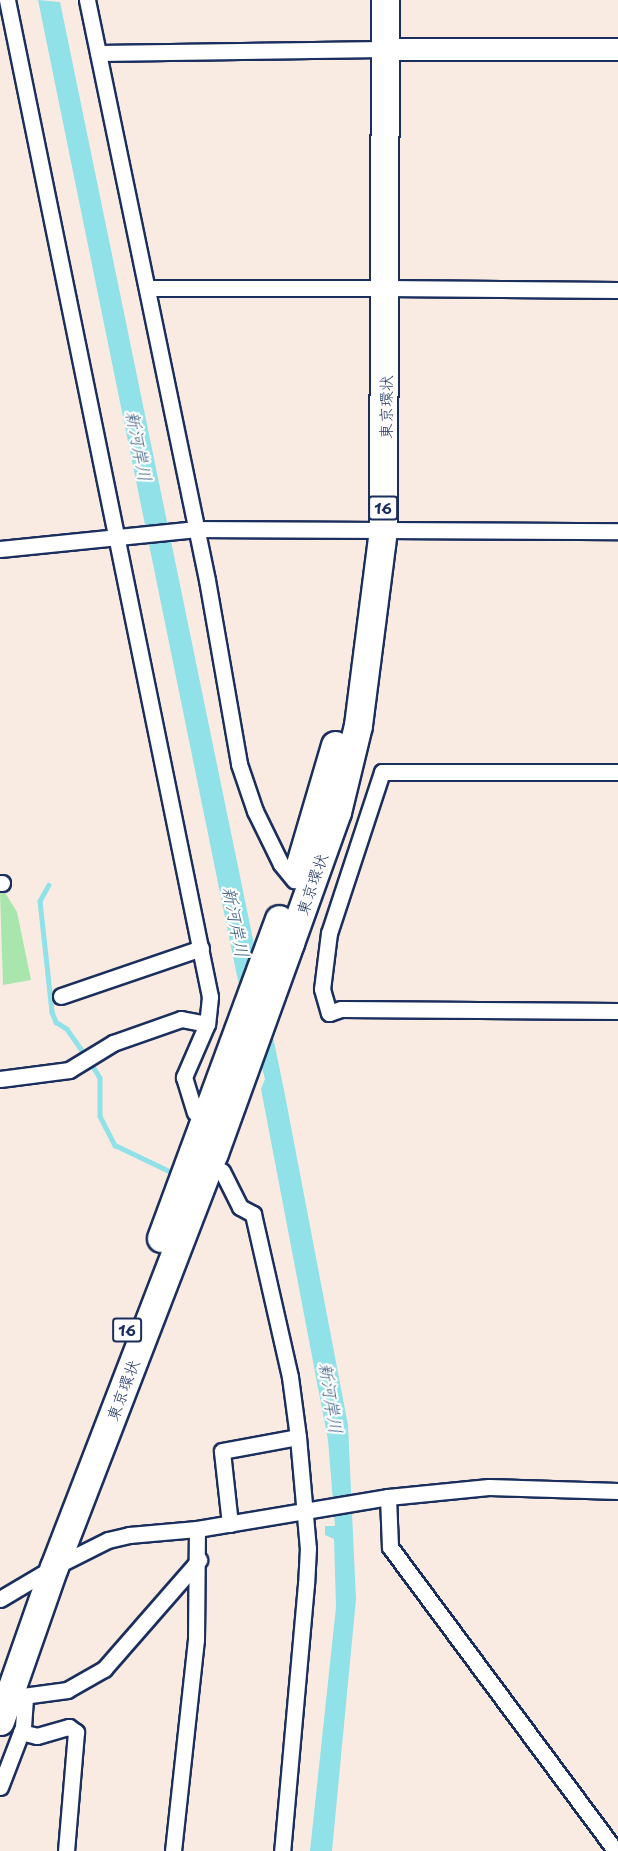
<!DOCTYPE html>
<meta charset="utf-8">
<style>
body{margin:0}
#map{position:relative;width:618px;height:1851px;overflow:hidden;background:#faebe2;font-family:"Playpen Sans","Klee One",sans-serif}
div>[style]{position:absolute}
.green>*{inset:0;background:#a8e6ad}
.water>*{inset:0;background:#90e1e8}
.stream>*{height:4.5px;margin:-2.25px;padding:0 2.25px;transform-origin:2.25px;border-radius:2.25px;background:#90e1e8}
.roads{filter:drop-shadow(2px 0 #1b2f5e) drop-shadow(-2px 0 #1b2f5e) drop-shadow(0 2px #1b2f5e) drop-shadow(0 -2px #1b2f5e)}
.street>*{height:15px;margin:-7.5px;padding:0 7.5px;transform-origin:7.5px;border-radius:7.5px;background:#fff}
.secondary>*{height:21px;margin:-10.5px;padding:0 10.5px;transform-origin:10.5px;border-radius:10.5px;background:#fff}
.highway>*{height:27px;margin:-13.5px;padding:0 13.5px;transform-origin:13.5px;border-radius:13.5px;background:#fff}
span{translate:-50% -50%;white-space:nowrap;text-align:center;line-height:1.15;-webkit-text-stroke:4.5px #fff;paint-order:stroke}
.shield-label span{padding:2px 4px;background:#fff;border:2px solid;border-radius:4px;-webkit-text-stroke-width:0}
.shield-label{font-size:15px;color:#1b2f5e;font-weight:700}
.street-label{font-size:16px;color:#1b2f5e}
.water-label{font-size:18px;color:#385c80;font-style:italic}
</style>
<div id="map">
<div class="green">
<i style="clip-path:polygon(4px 891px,17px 912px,31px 980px,3px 985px,0 892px)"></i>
</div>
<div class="water">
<i style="clip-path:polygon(38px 0,60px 2px,284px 1090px,348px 1425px,356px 1599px,332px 1851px,310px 1851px,336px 1607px,334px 1539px,325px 1535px,325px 1526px,335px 1526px,328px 1440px,261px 1089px,265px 1079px,237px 976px)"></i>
</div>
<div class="stream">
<i style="left:49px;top:885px;width:18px;rotate:119deg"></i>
<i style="left:40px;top:901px;width:112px;rotate:83.8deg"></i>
<i style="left:52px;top:1012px;width:11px;rotate:68deg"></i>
<i style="left:56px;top:1022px;width:13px;rotate:32deg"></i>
<i style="left:67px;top:1029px;width:29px;rotate:55deg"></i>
<i style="left:91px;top:1063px;width:17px;rotate:59deg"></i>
<i style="left:100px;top:1078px;width:38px;rotate:90deg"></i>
<i style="left:100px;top:1116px;width:33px;rotate:63deg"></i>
<i style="left:115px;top:1145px;width:62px;rotate:25.7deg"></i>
</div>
<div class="roads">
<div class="street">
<i style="left:7px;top:0;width:1017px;rotate:78.49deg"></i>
<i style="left:210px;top:997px;width:27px;rotate:96deg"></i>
<i style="left:207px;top:1024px;width:58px;rotate:113.5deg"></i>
<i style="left:184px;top:1077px;width:37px;rotate:73deg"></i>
<i style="left:87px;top:0;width:592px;rotate:78.31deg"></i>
<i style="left:207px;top:580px;width:187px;rotate:80.1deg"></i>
<i style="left:239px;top:764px;width:50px;rotate:71.2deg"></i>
<i style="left:255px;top:811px;width:59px;rotate:63.9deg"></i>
<i style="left:281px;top:864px;width:21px;rotate:51deg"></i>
<i style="left:98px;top:53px;width:286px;rotate:-0.8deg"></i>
<i style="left:147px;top:288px;width:223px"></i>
<i style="left:385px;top:288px;width:233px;rotate:0.5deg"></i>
<i style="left:0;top:549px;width:198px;rotate:-5.8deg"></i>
<i style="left:197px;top:529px;width:421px;rotate:0.3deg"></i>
<i style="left:618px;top:772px;width:236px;rotate:180deg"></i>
<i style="left:382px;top:772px;width:169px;rotate:108.2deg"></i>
<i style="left:329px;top:933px;width:56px;rotate:97.1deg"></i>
<i style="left:322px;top:989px;width:25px;rotate:74deg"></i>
<i style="left:329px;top:1013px;width:13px;rotate:-18deg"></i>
<i style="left:341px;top:1009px;width:277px;rotate:0.4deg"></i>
<i style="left:0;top:883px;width:2px"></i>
<i style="left:61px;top:996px;width:148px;rotate:-18.9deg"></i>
<i style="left:0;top:1079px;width:70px;rotate:-7.4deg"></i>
<i style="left:69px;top:1070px;width:52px;rotate:-31.5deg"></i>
<i style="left:113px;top:1043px;width:72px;rotate:-19.4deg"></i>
<i style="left:181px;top:1019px;width:26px;rotate:11deg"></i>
<i style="left:222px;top:1171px;width:40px;rotate:63.4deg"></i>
<i style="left:240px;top:1207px;width:15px;rotate:28deg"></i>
<i style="left:253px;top:1214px;width:167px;rotate:77.2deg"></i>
<i style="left:290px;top:1377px;width:61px;rotate:82.4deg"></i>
<i style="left:298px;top:1437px;width:111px;rotate:84.9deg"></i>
<i style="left:308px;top:1548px;width:36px;rotate:93deg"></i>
<i style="left:306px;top:1584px;width:268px;rotate:95.1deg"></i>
<i style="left:388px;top:1497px;width:50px;rotate:87.7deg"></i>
<i style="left:390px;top:1547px;width:379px;rotate:53.4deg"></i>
<i style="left:230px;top:1524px;width:73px;rotate:-96.3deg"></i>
<i style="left:222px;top:1451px;width:77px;rotate:-10.4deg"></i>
<i style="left:0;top:1599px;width:63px;rotate:-30.7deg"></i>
<i style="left:54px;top:1567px;width:60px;rotate:-26.6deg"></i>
<i style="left:108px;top:1540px;width:22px;rotate:-13deg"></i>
<i style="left:129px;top:1535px;width:68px;rotate:-5deg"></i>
<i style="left:197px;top:1529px;width:194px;rotate:-9.5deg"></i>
<i style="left:388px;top:1497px;width:101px;rotate:-5.7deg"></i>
<i style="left:489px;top:1487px;width:129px;rotate:1.8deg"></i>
<i style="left:8px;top:1698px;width:60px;rotate:-7.7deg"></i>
<i style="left:67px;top:1690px;width:43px;rotate:-29.6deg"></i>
<i style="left:104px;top:1669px;width:145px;rotate:-48.9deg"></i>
<i style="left:21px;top:1732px;width:16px;rotate:14deg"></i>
<i style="left:37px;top:1736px;width:33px;rotate:-16deg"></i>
<i style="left:69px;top:1727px;width:9px;rotate:36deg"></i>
<i style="left:76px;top:1732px;width:119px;rotate:94.8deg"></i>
<i style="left:0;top:1787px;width:64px;rotate:-69deg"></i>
<i style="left:23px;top:1727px;width:30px;rotate:-86deg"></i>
<i style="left:173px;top:1851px;width:212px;rotate:-83.8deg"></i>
<i style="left:196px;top:1640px;width:111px;rotate:-89.5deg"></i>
</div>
<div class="secondary">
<i style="left:384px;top:49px;width:234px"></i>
</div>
<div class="highway">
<i style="left:300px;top:864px;width:124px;rotate:-73.6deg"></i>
<i style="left:161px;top:1238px;width:340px;rotate:-69.7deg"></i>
<i style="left:0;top:1721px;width:163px;rotate:-70.7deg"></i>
<i style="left:54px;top:1567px;width:444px;rotate:-68.9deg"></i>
<i style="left:214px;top:1153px;width:223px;rotate:-70.1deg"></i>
<i style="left:290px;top:943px;width:139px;rotate:-70.3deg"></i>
<i style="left:337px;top:812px;width:89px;rotate:-76.4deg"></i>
<i style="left:358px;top:725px;width:196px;rotate:-82.7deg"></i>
<i style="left:383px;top:531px;width:531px;rotate:-89.78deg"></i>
</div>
</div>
<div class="shield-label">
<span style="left:383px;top:508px">16</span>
<span style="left:127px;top:1330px">16</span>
</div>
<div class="street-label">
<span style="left:385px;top:407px;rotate:-90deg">東京環状</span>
<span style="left:311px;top:884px;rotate:-71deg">東京環状</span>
<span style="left:122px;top:1390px;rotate:-69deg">東京環状</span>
</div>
<div class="water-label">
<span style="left:139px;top:446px;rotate:79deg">新河岸川</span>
<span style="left:236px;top:922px;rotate:79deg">新河岸川</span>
<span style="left:331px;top:1398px;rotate:81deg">新河岸川</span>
</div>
</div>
